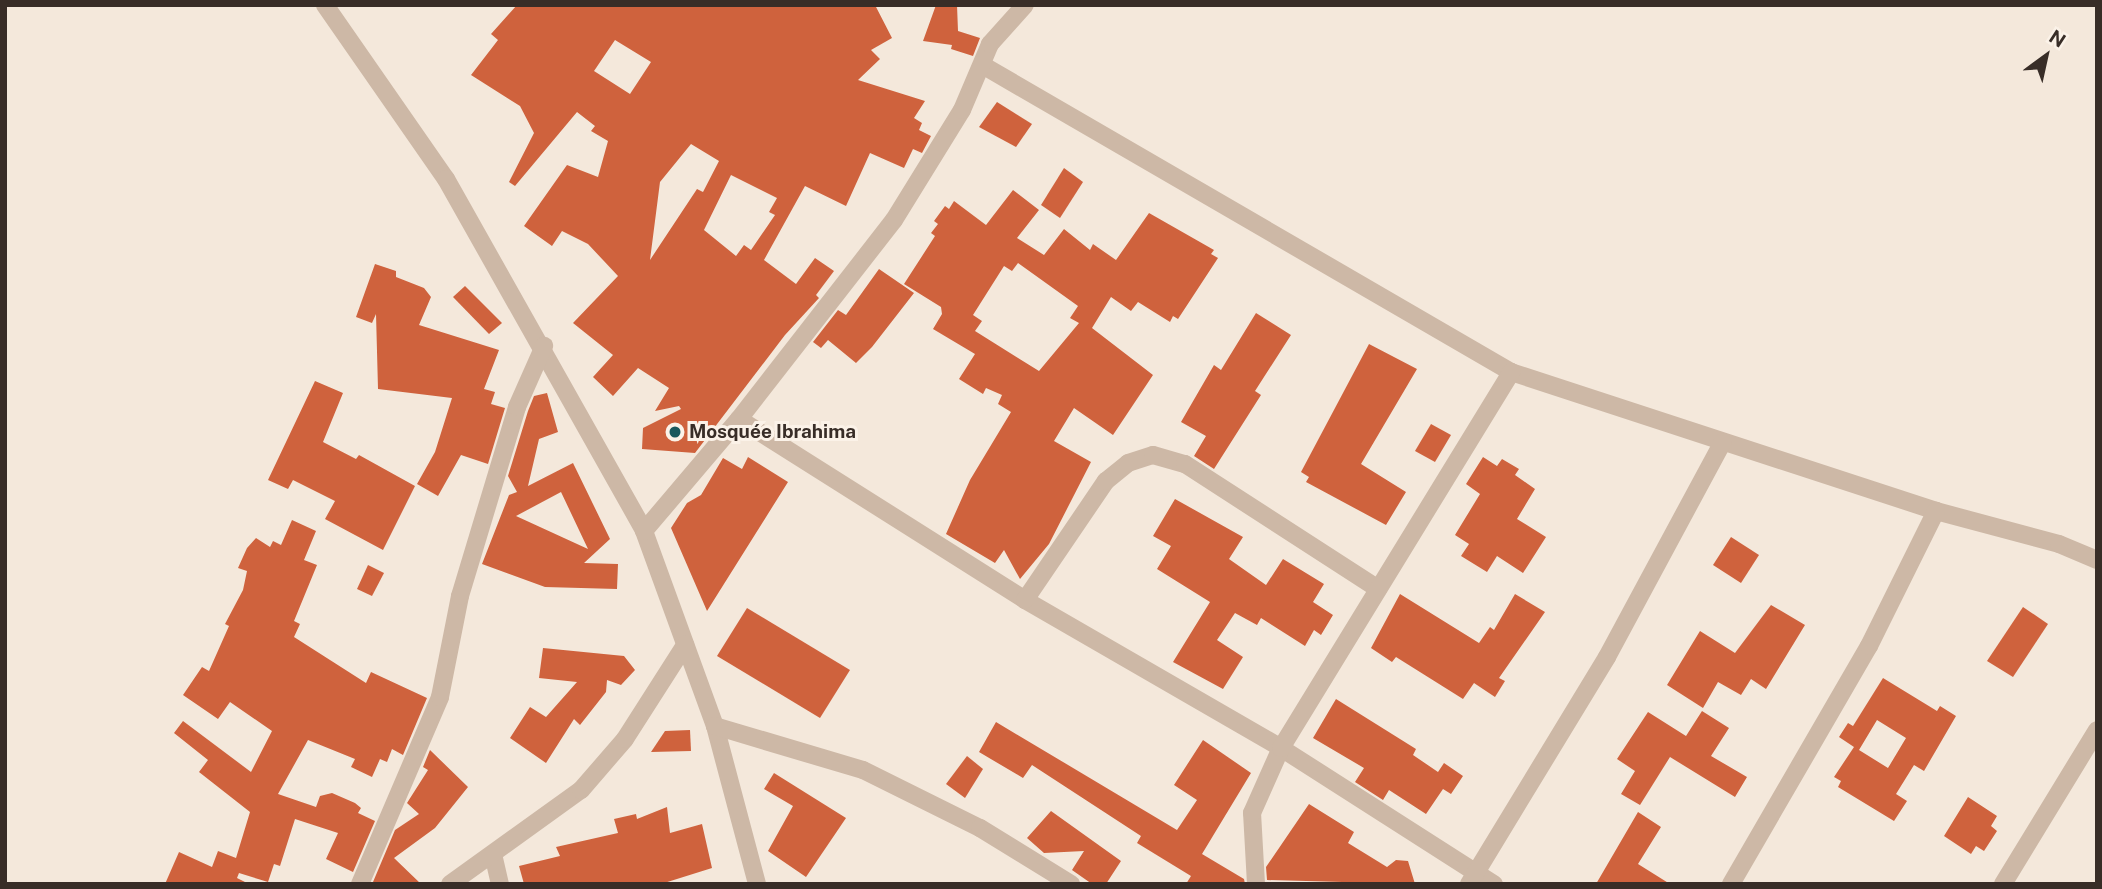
<!DOCTYPE html>
<meta charset="utf-8">
<style>
body{margin:0}
#map{position:relative;width:2102px;height:889px;overflow:hidden;background:#f4e8db;font-family:"Public Sans",sans-serif}
div>[style]{position:absolute}
.building>*{inset:0;background:#cf623d}
.minor>*{height:18px;margin:-9px;padding:0 9px;transform-origin:9px;border-radius:9px;background:#cdb8a6}
.dots>*{width:19px;height:19px;translate:-50% -50%;box-sizing:border-box;border:4px solid #fbf2e8;border-radius:50%}
span{translate:-50% -50%;white-space:nowrap;text-align:center;line-height:1.15;-webkit-text-stroke:6px #fbf2e8;paint-order:stroke}
.poi-label{font-size:19px;color:#382d27;font-weight:700}
.left{translate:0 -50%;text-align:left}
.frame{position:absolute;inset:0;border:7px solid #382d27;pointer-events:none}
.north{position:absolute;left:2011px;top:21px;width:70px;height:70px;-webkit-text-stroke:5px #fbf2e8;paint-order:stroke;rotate:33deg;font-size:19px;font-weight:700;line-height:28px;text-align:center;color:#382d27}
.north::after{content:'';display:block;margin:auto;width:24px;height:32px;background:#382d27;clip-path:polygon(50% 0,100% 100%,50% 72%,0 100%)}
</style>
<div id="map">
<div class="building">
<i style="clip-path:polygon(evenodd,517px 5px,875px 5px,892px 38px,871px 50px,880px 59px,858px 80px,925px 101px,914px 118px,922px 123px,919px 130px,931px 136px,922px 153px,913px 149px,904px 168px,870px 153px,846px 206px,805px 186px,764px 260px,796px 284px,815px 258px,834px 271px,816px 295px,819px 298px,785px 335px,695px 453px,642px 449px,643px 428px,681px 409px,679px 406px,655px 411px,669px 388px,638px 368px,613px 396px,593px 377px,613px 355px,573px 323px,618px 276px,588px 244px,562px 231px,552px 246px,524px 226px,567px 165px,598px 177px,608px 141px,591px 131px,595px 126px,577px 112px,515px 186px,509px 182px,534px 133px,520px 106px,471px 75px,498px 40px,491px 34px,517px 5px,615px 40px,651px 62px,630px 94px,594px 71px,615px 40px,517px 5px,691px 144px,719px 161px,703px 192px,697px 189px,650px 260px,660px 182px,691px 144px,517px 5px,731px 175px,777px 198px,769px 212px,775px 215px,751px 250px,744px 245px,736px 256px,704px 230px,731px 175px)"></i>
<i style="clip-path:polygon(936px 5px,957px 5px,958px 31px,980px 38px,973px 56px,951px 49px,952px 45px,923px 41px)"></i>
<i style="clip-path:polygon(997px 102px,1032px 124px,1016px 147px,979px 127px)"></i>
<i style="clip-path:polygon(1064px 168px,1083px 182px,1060px 218px,1041px 205px)"></i>
<i style="clip-path:polygon(evenodd,1013px 190px,1039px 210px,1017px 238px,1044px 255px,1064px 229px,1090px 250px,1093px 244px,1116px 260px,1149px 213px,1214px 250px,1211px 254px,1218px 258px,1178px 319px,1173px 316px,1170px 322px,1138px 302px,1131px 311px,1111px 297px,1092px 328px,1153px 375px,1113px 435px,1074px 408px,1054px 441px,1091px 462px,1049px 544px,1020px 579px,1004px 550px,995px 563px,946px 534px,970px 480px,1011px 412px,998px 404px,1002px 395px,986px 388px,983px 394px,959px 379px,975px 354px,933px 329px,942px 314px,941px 307px,904px 284px,935px 236px,931px 233px,938px 224px,934px 221px,945px 206px,949px 209px,954px 201px,986px 225px,1013px 190px,1018px 263px,1078px 306px,1070px 318px,1079px 323px,1039px 371px,975px 331px,982px 321px,973px 315px,1004px 266px,1012px 271px,1018px 263px)"></i>
<i style="clip-path:polygon(375px 264px,396px 271px,396px 277px,424px 288px,431px 297px,419px 325px,499px 350px,484px 389px,495px 392px,491px 404px,505px 408px,488px 464px,461px 455px,438px 496px,417px 484px,435px 452px,452px 398px,378px 389px,376px 314px,372px 323px,356px 317px)"></i>
<i style="clip-path:polygon(879px 269px,914px 293px,872px 347px,856px 363px,828px 340px,821px 348px,813px 342px,838px 310px,846px 315px)"></i>
<i style="clip-path:polygon(465px 286px,502px 323px,489px 334px,453px 297px)"></i>
<i style="clip-path:polygon(1256px 313px,1291px 335px,1255px 391px,1261px 395px,1214px 469px,1194px 456px,1206px 436px,1181px 422px,1214px 365px,1221px 370px)"></i>
<i style="clip-path:polygon(1369px 344px,1417px 369px,1361px 464px,1406px 492px,1386px 525px,1306px 482px,1309px 477px,1301px 472px)"></i>
<i style="clip-path:polygon(315px 381px,343px 393px,323px 442px,356px 459px,359px 455px,415px 486px,383px 550px,325px 519px,335px 501px,293px 480px,288px 489px,268px 480px)"></i>
<i style="clip-path:polygon(evenodd,547px 393px,558px 432px,539px 439px,528px 486px,573px 463px,610px 539px,584px 563px,618px 564px,617px 589px,545px 587px,482px 564px,509px 495px,517px 492px,508px 476px,528px 411px,534px 396px,547px 393px,561px 492px,588px 549px,516px 516px,561px 492px)"></i>
<i style="clip-path:polygon(1431px 424px,1451px 435px,1435px 462px,1415px 451px)"></i>
<i style="clip-path:polygon(748px 457px,788px 482px,707px 611px,671px 528px,687px 503px,701px 495px,723px 458px,742px 469px)"></i>
<i style="clip-path:polygon(1483px 457px,1497px 466px,1502px 459px,1519px 469px,1515px 475px,1535px 489px,1517px 519px,1546px 537px,1523px 573px,1497px 556px,1487px 572px,1461px 556px,1469px 544px,1455px 535px,1480px 494px,1466px 484px)"></i>
<i style="clip-path:polygon(1175px 499px,1243px 537px,1229px 559px,1266px 585px,1283px 559px,1324px 584px,1313px 602px,1333px 615px,1321px 635px,1314px 630px,1305px 646px,1261px 618px,1257px 625px,1235px 613px,1217px 640px,1243px 657px,1223px 689px,1173px 662px,1210px 602px,1157px 569px,1171px 546px,1153px 536px)"></i>
<i style="clip-path:polygon(292px 520px,316px 531px,304px 560px,317px 565px,294px 621px,300px 624px,294px 637px,366px 683px,371px 672px,427px 698px,403px 755px,392px 749px,387px 762px,380px 759px,372px 777px,351px 767px,355px 759px,308px 740px,278px 794px,316px 807px,320px 796px,332px 793px,355px 803px,361px 808px,358px 813px,375px 821px,353px 872px,326px 859px,338px 833px,295px 819px,280px 866px,274px 864px,268px 882px,239px 873px,237px 878px,249px 884px,165px 884px,179px 852px,212px 867px,218px 851px,236px 858px,250px 812px,199px 772px,208px 760px,174px 733px,183px 721px,251px 772px,272px 731px,230px 702px,218px 719px,183px 695px,202px 667px,209px 671px,229px 626px,225px 624px,243px 590px,247px 571px,238px 568px,247px 548px,256px 538px,270px 547px,273px 541px,281px 545px)"></i>
<i style="clip-path:polygon(1731px 537px,1759px 555px,1741px 583px,1713px 565px)"></i>
<i style="clip-path:polygon(368px 565px,384px 573px,372px 596px,357px 589px)"></i>
<i style="clip-path:polygon(1400px 594px,1479px 643px,1490px 627px,1494px 630px,1515px 594px,1545px 612px,1499px 678px,1505px 681px,1495px 697px,1474px 683px,1463px 699px,1396px 657px,1392px 662px,1371px 648px)"></i>
<i style="clip-path:polygon(1771px 605px,1805px 625px,1766px 689px,1751px 679px,1741px 695px,1718px 682px,1703px 708px,1667px 685px,1700px 631px,1735px 653px)"></i>
<i style="clip-path:polygon(2023px 607px,2048px 624px,2013px 677px,1987px 661px)"></i>
<i style="clip-path:polygon(747px 608px,850px 670px,820px 718px,717px 656px)"></i>
<i style="clip-path:polygon(543px 648px,624px 656px,635px 670px,621px 685px,607px 680px,606px 692px,580px 725px,574px 719px,546px 763px,510px 738px,530px 707px,546px 717px,577px 682px,539px 678px)"></i>
<i style="clip-path:polygon(evenodd,1883px 678px,1937px 711px,1940px 706px,1956px 716px,1924px 771px,1914px 765px,1896px 794px,1907px 801px,1894px 821px,1838px 787px,1841px 781px,1834px 777px,1854px 747px,1839px 737px,1848px 723px,1853px 726px,1883px 678px,1877px 720px,1906px 738px,1888px 768px,1859px 750px,1877px 720px)"></i>
<i style="clip-path:polygon(1336px 699px,1416px 749px,1413px 755px,1438px 772px,1444px 763px,1463px 776px,1451px 794px,1443px 789px,1426px 814px,1389px 790px,1383px 800px,1355px 782px,1364px 768px,1313px 738px)"></i>
<i style="clip-path:polygon(1702px 711px,1729px 728px,1711px 756px,1747px 777px,1735px 797px,1670px 757px,1640px 805px,1621px 794px,1635px 771px,1617px 759px,1648px 712px,1686px 736px)"></i>
<i style="clip-path:polygon(996px 722px,1177px 830px,1197px 800px,1174px 785px,1203px 740px,1251px 773px,1202px 854px,1244px 879px,1245px 884px,1186px 884px,1191px 876px,1137px 843px,1141px 836px,1032px 765px,1023px 778px,979px 752px)"></i>
<i style="clip-path:polygon(690px 730px,691px 751px,651px 752px,665px 731px)"></i>
<i style="clip-path:polygon(430px 750px,468px 787px,435px 828px,394px 858px,421px 884px,377px 884px,373px 882px,395px 830px,419px 814px,407px 803px,428px 770px,423px 767px)"></i>
<i style="clip-path:polygon(967px 756px,983px 769px,965px 798px,946px 784px)"></i>
<i style="clip-path:polygon(774px 773px,846px 818px,806px 877px,768px 851px,793px 806px,764px 789px)"></i>
<i style="clip-path:polygon(1968px 797px,1997px 816px,1991px 826px,1997px 831px,1984px 851px,1976px 846px,1971px 854px,1944px 836px)"></i>
<i style="clip-path:polygon(1309px 804px,1354px 832px,1348px 843px,1387px 867px,1396px 860px,1408px 861px,1415px 884px,1267px 880px,1266px 867px)"></i>
<i style="clip-path:polygon(667px 807px,670px 833px,702px 824px,712px 868px,661px 884px,524px 884px,519px 866px,560px 856px,556px 847px,618px 833px,614px 819px,636px 814px,637px 819px)"></i>
<i style="clip-path:polygon(1051px 811px,1121px 861px,1106px 884px,1092px 884px,1072px 870px,1084px 851px,1044px 853px,1027px 838px)"></i>
<i style="clip-path:polygon(1638px 812px,1661px 827px,1638px 864px,1670px 884px,1596px 884px)"></i>
</div>
<div class="minor">
<i style="left:325px;top:5px;width:212px;rotate:55.2deg"></i>
<i style="left:446px;top:179px;width:404px;rotate:60.6deg"></i>
<i style="left:644px;top:531px;width:208px;rotate:70deg"></i>
<i style="left:715px;top:726px;width:163px;rotate:75.1deg"></i>
<i style="left:984px;top:66px;width:609px;rotate:30.14deg"></i>
<i style="left:1511px;top:372px;width:447px;rotate:18.1deg"></i>
<i style="left:1936px;top:511px;width:127px;rotate:15deg"></i>
<i style="left:2059px;top:544px;width:41px;rotate:22.8deg"></i>
<i style="left:739px;top:419px;width:338px;rotate:32.3deg"></i>
<i style="left:1025px;top:600px;width:296px;rotate:30deg"></i>
<i style="left:1281px;top:748px;width:253px;rotate:32.6deg"></i>
<i style="left:644px;top:531px;width:147px;rotate:-49.7deg"></i>
<i style="left:739px;top:419px;width:252px;rotate:-52.1deg"></i>
<i style="left:894px;top:220px;width:129px;rotate:-58.3deg"></i>
<i style="left:962px;top:110px;width:72px;rotate:-67deg"></i>
<i style="left:990px;top:44px;width:52px;rotate:-48.1deg"></i>
<i style="left:1025px;top:600px;width:144px;rotate:-55.8deg"></i>
<i style="left:1106px;top:481px;width:28px;rotate:-39deg"></i>
<i style="left:1128px;top:463px;width:26px;rotate:-18deg"></i>
<i style="left:1153px;top:455px;width:33px;rotate:16deg"></i>
<i style="left:1185px;top:464px;width:230px;rotate:32.9deg"></i>
<i style="left:715px;top:726px;width:154px;rotate:16.6deg"></i>
<i style="left:863px;top:770px;width:131px;rotate:26.4deg"></i>
<i style="left:980px;top:828px;width:107px;rotate:31.6deg"></i>
<i style="left:493px;top:854px;width:31px;rotate:77deg"></i>
<i style="left:360px;top:884px;width:203px;rotate:-66.8deg"></i>
<i style="left:440px;top:697px;width:103px;rotate:-78.8deg"></i>
<i style="left:460px;top:596px;width:197px;rotate:-73.2deg"></i>
<i style="left:517px;top:407px;width:67px;rotate:-66.1deg"></i>
<i style="left:450px;top:884px;width:161px;rotate:-35.7deg"></i>
<i style="left:581px;top:790px;width:67px;rotate:-49.2deg"></i>
<i style="left:625px;top:739px;width:112px;rotate:-57.4deg"></i>
<i style="left:1256px;top:884px;width:71px;rotate:-93.2deg"></i>
<i style="left:1252px;top:813px;width:71px;rotate:-66deg"></i>
<i style="left:1281px;top:748px;width:441px;rotate:-58.5deg"></i>
<i style="left:1469px;top:884px;width:266px;rotate:-58.7deg"></i>
<i style="left:1607px;top:657px;width:244px;rotate:-61.7deg"></i>
<i style="left:1731px;top:884px;width:275px;rotate:-59.9deg"></i>
<i style="left:1869px;top:646px;width:151px;rotate:-63.6deg"></i>
<i style="left:2003px;top:884px;width:180px;rotate:-58.6deg"></i>
</div>
<div class="dots">
<i style="left:675px;top:432px;background:#19585d"></i>
</div>
<div class="poi-label">
<span class="left" style="left:689px;top:432px">Mosquée Ibrahima</span>
</div>
<div class="frame"></div>
<div class="north">N</div>
</div>
